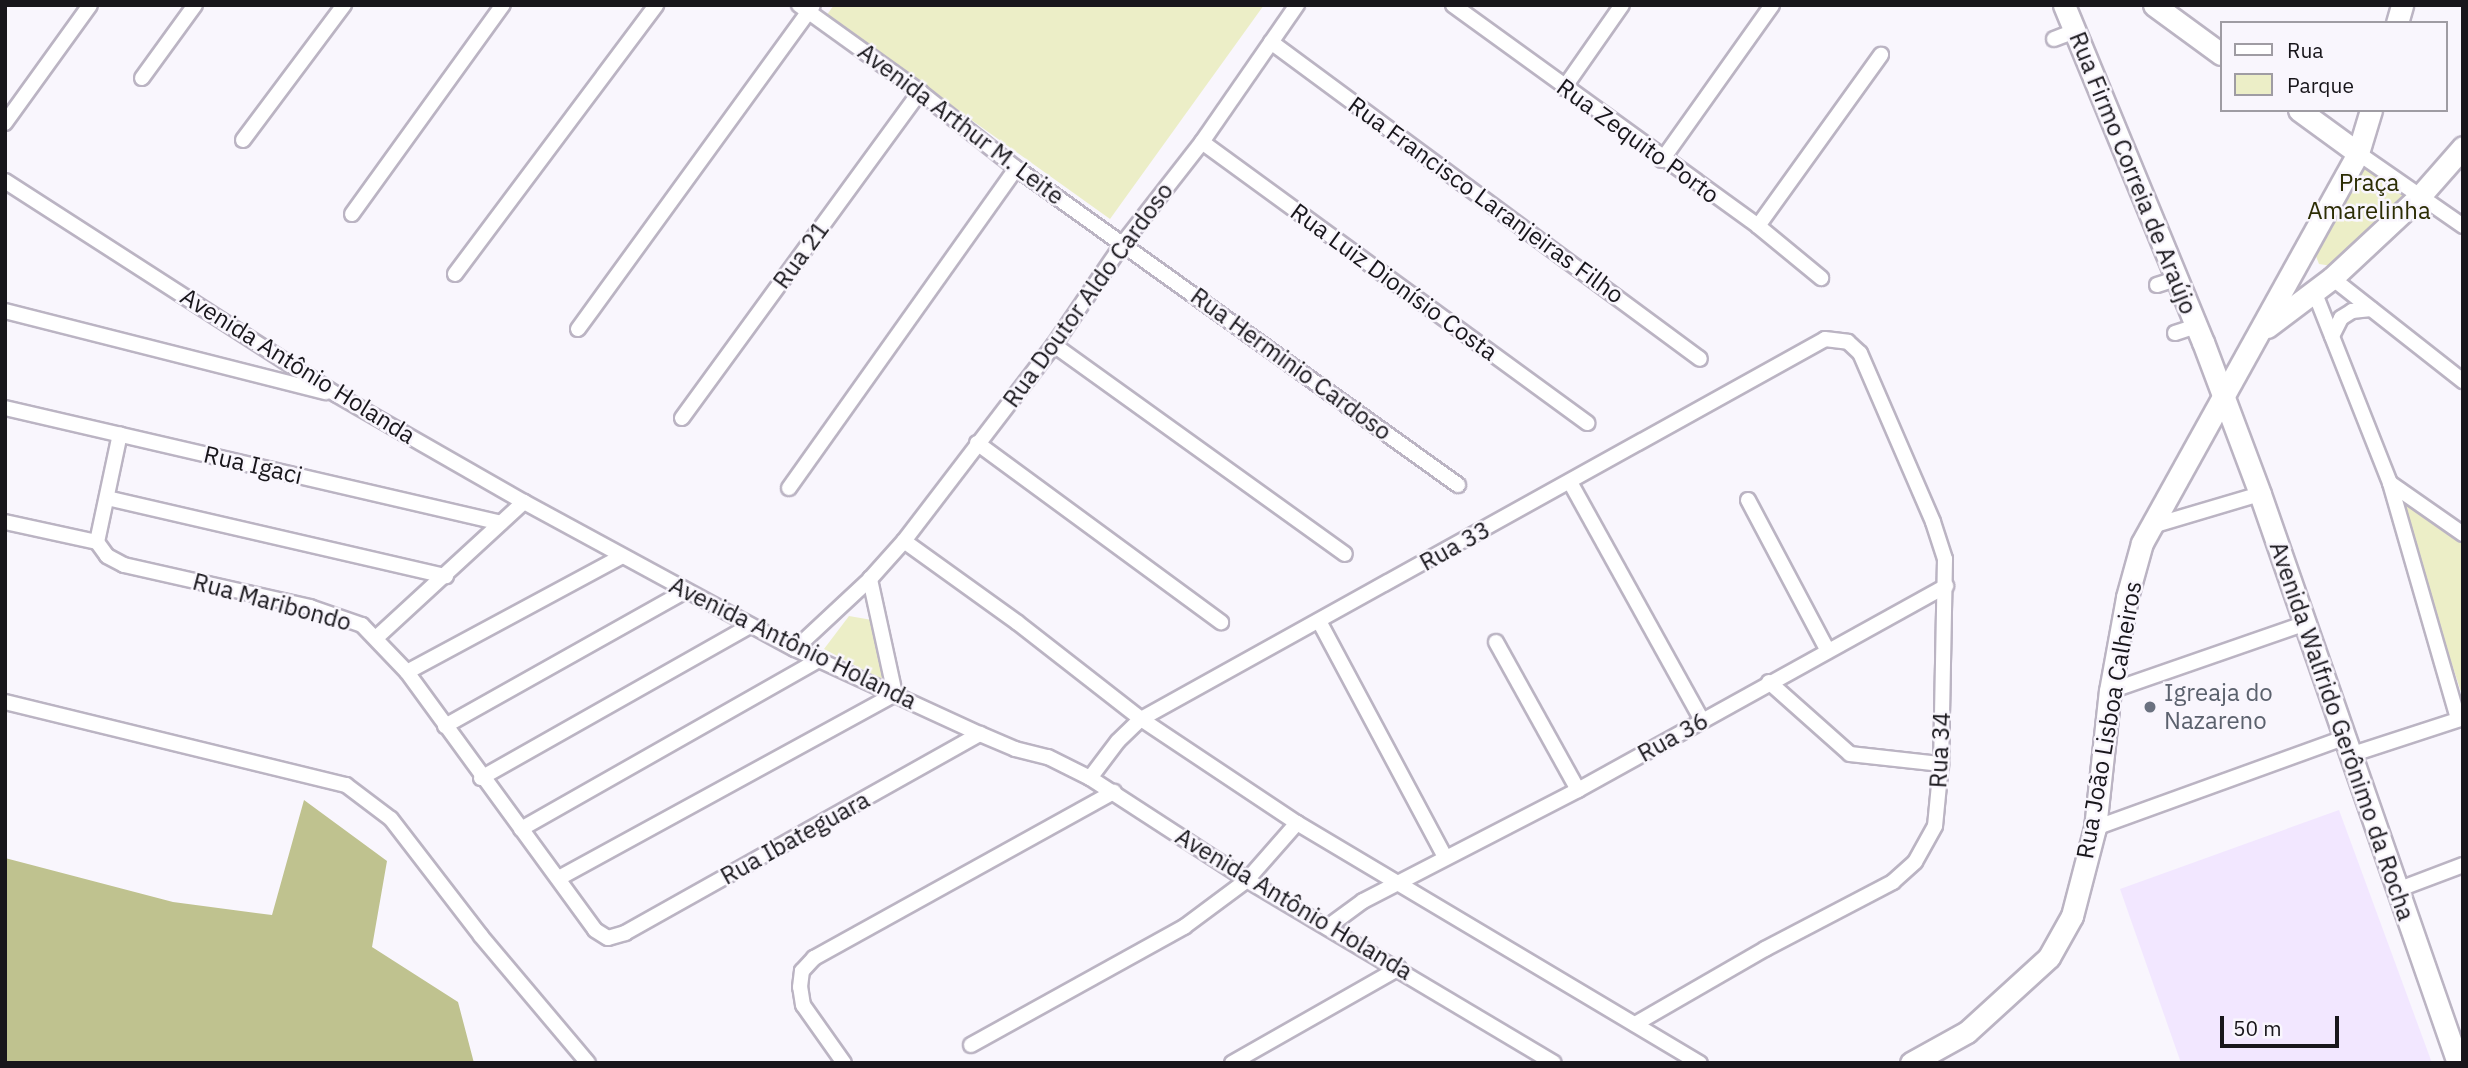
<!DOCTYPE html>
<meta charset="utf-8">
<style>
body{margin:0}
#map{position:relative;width:2468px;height:1068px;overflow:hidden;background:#f9f6fd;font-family:"IBM Plex Sans",sans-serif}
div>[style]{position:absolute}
.built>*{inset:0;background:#f2e7ff}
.green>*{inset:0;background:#eceec7}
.forest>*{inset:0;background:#bfc28f}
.roads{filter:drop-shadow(2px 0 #bbb4c3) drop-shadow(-2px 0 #bbb4c3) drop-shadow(0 2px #bbb4c3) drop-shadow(0 -2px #bbb4c3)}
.street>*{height:14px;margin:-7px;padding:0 7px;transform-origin:7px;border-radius:7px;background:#fff}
.secondary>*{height:21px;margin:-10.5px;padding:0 10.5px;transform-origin:10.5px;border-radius:10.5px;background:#fff}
.dots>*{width:19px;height:19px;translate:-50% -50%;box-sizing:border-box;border:4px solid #f9f6fd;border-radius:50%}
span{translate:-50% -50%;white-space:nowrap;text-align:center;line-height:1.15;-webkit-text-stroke:5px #f9f6fd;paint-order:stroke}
.street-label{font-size:24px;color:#18161b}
.park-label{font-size:24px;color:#2c2d04}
.worship-label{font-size:24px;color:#5b616d}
.left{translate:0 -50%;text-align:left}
.frame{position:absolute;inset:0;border:7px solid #18161b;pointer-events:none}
.legend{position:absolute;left:2220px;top:21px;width:228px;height:91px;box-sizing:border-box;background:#f9f6fd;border:2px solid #9f9ca3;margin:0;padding:9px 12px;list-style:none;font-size:21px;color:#18161b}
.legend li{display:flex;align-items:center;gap:14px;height:35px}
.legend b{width:35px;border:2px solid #9f9ca3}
.scale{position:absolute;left:2220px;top:1016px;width:119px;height:32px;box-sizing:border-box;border:4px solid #18161b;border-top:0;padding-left:9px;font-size:21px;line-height:24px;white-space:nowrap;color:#18161b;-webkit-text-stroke:5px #f9f6fd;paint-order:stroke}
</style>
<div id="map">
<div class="built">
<i style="clip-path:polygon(2339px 810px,2432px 1063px,2181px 1063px,2120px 889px)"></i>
</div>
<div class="green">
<i style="clip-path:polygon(834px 5px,1264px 5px,1110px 219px,826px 16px)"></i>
<i style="clip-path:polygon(2360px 160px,2411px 195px,2332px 266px,2319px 264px,2312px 246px)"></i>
<i style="clip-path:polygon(2396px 493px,2463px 541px,2463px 698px)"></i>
<i style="clip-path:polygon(849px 616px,872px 620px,883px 680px,824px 649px)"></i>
</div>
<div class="forest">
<i style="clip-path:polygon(304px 800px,387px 861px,372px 947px,458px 1002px,474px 1063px,5px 1063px,5px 858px,173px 902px,272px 915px)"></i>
</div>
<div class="roads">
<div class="street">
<i style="left:799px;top:5px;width:149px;rotate:35.7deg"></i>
<i style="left:920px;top:92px;width:122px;rotate:38.4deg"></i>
<i style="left:1016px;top:168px;width:544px;rotate:35.65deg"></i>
<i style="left:1453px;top:5px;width:377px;rotate:35.9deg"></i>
<i style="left:1758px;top:226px;width:82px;rotate:39.5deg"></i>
<i style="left:2054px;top:39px;width:22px;rotate:-21deg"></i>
<i style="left:1271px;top:42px;width:533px;rotate:36.46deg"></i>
<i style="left:142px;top:78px;width:90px;rotate:-54deg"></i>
<i style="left:1564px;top:88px;width:101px;rotate:-55.1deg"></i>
<i style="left:5px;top:123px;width:145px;rotate:-54.2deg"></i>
<i style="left:243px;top:140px;width:169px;rotate:-53.2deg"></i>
<i style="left:1202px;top:142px;width:477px;rotate:36.1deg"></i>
<i style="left:2358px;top:153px;width:128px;rotate:34.8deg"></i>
<i style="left:1662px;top:160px;width:190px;rotate:-54.6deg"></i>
<i style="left:5px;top:181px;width:395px;rotate:32.8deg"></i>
<i style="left:337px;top:395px;width:215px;rotate:29.8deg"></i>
<i style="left:524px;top:502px;width:308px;rotate:28.5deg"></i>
<i style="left:795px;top:649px;width:204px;rotate:24.7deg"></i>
<i style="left:980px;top:734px;width:38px;rotate:23deg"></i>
<i style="left:1015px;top:749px;width:34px;rotate:14deg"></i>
<i style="left:1048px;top:757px;width:47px;rotate:26.6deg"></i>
<i style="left:1090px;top:778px;width:187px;rotate:33deg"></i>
<i style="left:1247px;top:880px;width:357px;rotate:30.8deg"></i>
<i style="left:352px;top:214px;width:258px;rotate:-54.2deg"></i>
<i style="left:1758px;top:226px;width:211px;rotate:-54.3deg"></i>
<i style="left:455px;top:274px;width:336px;rotate:-53.2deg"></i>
<i style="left:2332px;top:278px;width:167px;rotate:38.2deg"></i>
<i style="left:2157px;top:285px;width:20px;rotate:-18deg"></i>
<i style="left:2314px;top:291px;width:206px;rotate:68.4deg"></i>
<i style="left:2390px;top:483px;width:246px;rotate:73.9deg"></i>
<i style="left:5px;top:311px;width:331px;rotate:14.2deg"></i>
<i style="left:578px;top:329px;width:399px;rotate:-54deg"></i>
<i style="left:2175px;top:333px;width:22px;rotate:-18deg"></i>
<i style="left:2332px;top:336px;width:20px;rotate:-63deg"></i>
<i style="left:2341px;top:318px;width:13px;rotate:-32deg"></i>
<i style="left:2352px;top:311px;width:19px;rotate:-6deg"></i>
<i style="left:1054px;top:345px;width:358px;rotate:35.7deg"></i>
<i style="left:5px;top:408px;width:509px;rotate:13.05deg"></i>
<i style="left:682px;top:418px;width:404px;rotate:-53.9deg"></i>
<i style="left:977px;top:443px;width:303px;rotate:36.3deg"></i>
<i style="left:1570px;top:482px;width:272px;rotate:61deg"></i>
<i style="left:2390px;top:483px;width:89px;rotate:34.9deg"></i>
<i style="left:789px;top:488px;width:392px;rotate:-54.6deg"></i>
<i style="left:107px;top:498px;width:348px;rotate:13deg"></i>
<i style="left:1748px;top:500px;width:169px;rotate:62.1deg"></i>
<i style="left:5px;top:522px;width:94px;rotate:12.3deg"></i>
<i style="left:97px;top:542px;width:17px;rotate:54deg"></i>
<i style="left:107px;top:556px;width:19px;rotate:28deg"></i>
<i style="left:124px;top:565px;width:191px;rotate:12.7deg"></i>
<i style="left:310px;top:607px;width:55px;rotate:19.1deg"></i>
<i style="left:362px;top:625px;width:65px;rotate:46.2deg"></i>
<i style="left:407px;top:672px;width:319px;rotate:53.9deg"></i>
<i style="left:595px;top:930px;width:15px;rotate:32deg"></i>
<i style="left:608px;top:938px;width:18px;rotate:-16deg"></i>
<i style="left:625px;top:933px;width:407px;rotate:-29.3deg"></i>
<i style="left:2152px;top:526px;width:113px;rotate:-16.5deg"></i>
<i style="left:904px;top:541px;width:140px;rotate:35.7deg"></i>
<i style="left:1018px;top:623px;width:156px;rotate:38deg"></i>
<i style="left:1141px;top:719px;width:187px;rotate:33.7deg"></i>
<i style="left:1297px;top:823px;width:469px;rotate:30.8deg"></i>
<i style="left:97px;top:542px;width:110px;rotate:-78deg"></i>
<i style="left:1319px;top:621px;width:268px;rotate:61.9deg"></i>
<i style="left:376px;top:638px;width:201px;rotate:-42.6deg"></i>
<i style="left:1496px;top:642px;width:169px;rotate:61deg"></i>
<i style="left:795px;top:649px;width:103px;rotate:-43deg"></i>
<i style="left:870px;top:579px;width:51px;rotate:-48.2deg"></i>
<i style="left:904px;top:541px;width:247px;rotate:-52.6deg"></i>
<i style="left:1054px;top:345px;width:125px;rotate:-55.8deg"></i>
<i style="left:1124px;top:242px;width:127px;rotate:-52deg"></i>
<i style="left:1202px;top:142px;width:167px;rotate:-55.3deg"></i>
<i style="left:407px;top:672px;width:244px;rotate:-28.3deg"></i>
<i style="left:1769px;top:682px;width:108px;rotate:41.6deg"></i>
<i style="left:1850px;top:754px;width:92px;rotate:6.3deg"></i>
<i style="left:2110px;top:691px;width:204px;rotate:-19.1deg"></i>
<i style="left:5px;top:702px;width:351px;rotate:13.7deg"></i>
<i style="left:346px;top:785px;width:56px;rotate:37.1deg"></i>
<i style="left:391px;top:819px;width:148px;rotate:52.4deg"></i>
<i style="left:481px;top:936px;width:166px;rotate:49.9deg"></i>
<i style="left:445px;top:726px;width:276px;rotate:-29.3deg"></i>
<i style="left:2350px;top:755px;width:119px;rotate:-18.1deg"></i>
<i style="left:481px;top:778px;width:309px;rotate:-29.5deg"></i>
<i style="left:1090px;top:778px;width:46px;rotate:-52.9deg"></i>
<i style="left:1118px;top:741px;width:32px;rotate:-44deg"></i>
<i style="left:1141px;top:719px;width:782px;rotate:-29.05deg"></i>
<i style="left:1825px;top:339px;width:23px;rotate:7deg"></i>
<i style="left:1848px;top:342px;width:16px;rotate:43deg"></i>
<i style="left:1860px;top:353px;width:184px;rotate:66.6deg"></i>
<i style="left:1933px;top:522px;width:39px;rotate:72deg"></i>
<i style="left:1945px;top:559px;width:205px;rotate:91.1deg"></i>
<i style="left:1941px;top:764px;width:62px;rotate:95.5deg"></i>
<i style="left:1935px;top:826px;width:41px;rotate:119.1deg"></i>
<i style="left:1915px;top:862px;width:30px;rotate:138deg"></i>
<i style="left:1893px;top:882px;width:144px;rotate:152.4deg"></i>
<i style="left:1765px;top:949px;width:150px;rotate:150deg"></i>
<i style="left:2095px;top:828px;width:264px;rotate:-19.9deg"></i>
<i style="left:521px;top:829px;width:343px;rotate:-29.6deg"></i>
<i style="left:559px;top:878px;width:383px;rotate:-28.7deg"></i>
<i style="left:895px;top:694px;width:118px;rotate:-102.3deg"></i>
<i style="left:2397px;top:890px;width:71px;rotate:-20.7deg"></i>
<i style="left:1329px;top:926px;width:42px;rotate:-36.3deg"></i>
<i style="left:1363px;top:901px;width:242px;rotate:-27.3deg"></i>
<i style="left:1578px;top:790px;width:421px;rotate:-29deg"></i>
<i style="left:971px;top:1045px;width:244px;rotate:-29deg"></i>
<i style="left:1184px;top:927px;width:79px;rotate:-36.7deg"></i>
<i style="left:1247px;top:880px;width:76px;rotate:-48.7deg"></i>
<i style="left:844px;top:1063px;width:71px;rotate:-125.3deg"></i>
<i style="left:803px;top:1005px;width:18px;rotate:-99deg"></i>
<i style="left:800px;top:987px;width:16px;rotate:-83deg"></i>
<i style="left:802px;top:971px;width:18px;rotate:-47deg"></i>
<i style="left:814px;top:958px;width:343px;rotate:-29deg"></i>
<i style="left:1232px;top:1063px;width:192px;rotate:-29.6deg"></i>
</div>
<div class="secondary">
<i style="left:2064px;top:5px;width:365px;rotate:67.6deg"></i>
<i style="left:2203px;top:342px;width:162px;rotate:69.4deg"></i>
<i style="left:2260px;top:494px;width:602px;rotate:70.81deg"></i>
<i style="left:2154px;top:5px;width:83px;rotate:36.2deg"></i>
<i style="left:2397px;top:23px;width:19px;rotate:-74deg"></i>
<i style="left:2299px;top:110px;width:73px;rotate:36.1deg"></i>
<i style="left:2267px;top:327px;width:81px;rotate:-37deg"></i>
<i style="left:2332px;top:278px;width:120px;rotate:-43deg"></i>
<i style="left:2420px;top:196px;width:65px;rotate:-48.7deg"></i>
<i style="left:1911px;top:1063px;width:64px;rotate:-29deg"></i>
<i style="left:1967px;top:1032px;width:111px;rotate:-42.4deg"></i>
<i style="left:2049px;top:957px;width:47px;rotate:-60.7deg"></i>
<i style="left:2072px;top:916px;width:91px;rotate:-75.4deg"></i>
<i style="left:2095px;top:828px;width:138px;rotate:-83.8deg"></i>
<i style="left:2110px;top:691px;width:96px;rotate:-79.7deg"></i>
<i style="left:2127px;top:597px;width:56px;rotate:-74.5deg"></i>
<i style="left:2142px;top:543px;width:446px;rotate:-61deg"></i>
<i style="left:2358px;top:153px;width:45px;rotate:-73.2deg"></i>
</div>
</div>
<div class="dots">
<i style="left:2150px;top:707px;background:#6b7280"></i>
</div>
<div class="street-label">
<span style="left:961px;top:124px;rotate:37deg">Avenida Arthur M. Leite</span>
<span style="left:1638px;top:141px;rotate:36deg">Rua Zequito Porto</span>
<span style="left:2133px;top:173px;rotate:68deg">Rua Firmo Correia de Araújo</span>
<span style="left:1486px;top:200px;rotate:36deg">Rua Francisco Laranjeiras Filho</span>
<span style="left:801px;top:255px;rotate:-54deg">Rua 21</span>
<span style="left:1394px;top:282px;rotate:36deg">Rua Luiz Dionísio Costa</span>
<span style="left:1088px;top:295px;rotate:-54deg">Rua Doutor Aldo Cardoso</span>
<span style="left:1291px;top:364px;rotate:36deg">Rua Herminio Cardoso</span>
<span style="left:298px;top:366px;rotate:32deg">Avenida Antônio Holanda</span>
<span style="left:253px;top:465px;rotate:13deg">Rua Igaci</span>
<span style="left:1455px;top:546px;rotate:-29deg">Rua 33</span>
<span style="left:272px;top:602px;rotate:15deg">Rua Maribondo</span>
<span style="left:793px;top:643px;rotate:26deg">Avenida Antônio Holanda</span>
<span style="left:2109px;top:720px;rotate:-80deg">Rua João Lisboa Calheiros</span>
<span style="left:2342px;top:731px;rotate:71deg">Avenida Walfrido Gerônimo da Rocha</span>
<span style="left:1673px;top:737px;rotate:-29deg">Rua 36</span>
<span style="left:1940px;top:750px;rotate:-87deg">Rua 34</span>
<span style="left:795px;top:838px;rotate:-29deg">Rua Ibateguara</span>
<span style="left:1294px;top:904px;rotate:31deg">Avenida Antônio Holanda</span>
</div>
<div class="park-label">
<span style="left:2369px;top:197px">Praça<br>Amarelinha</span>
</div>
<div class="worship-label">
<span class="left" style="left:2164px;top:707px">Igreaja do<br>Nazareno</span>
</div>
<div class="frame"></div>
<ul class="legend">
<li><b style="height:9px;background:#fff"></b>Rua</li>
<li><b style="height:19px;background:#eceec7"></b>Parque</li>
</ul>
<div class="scale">50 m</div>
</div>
